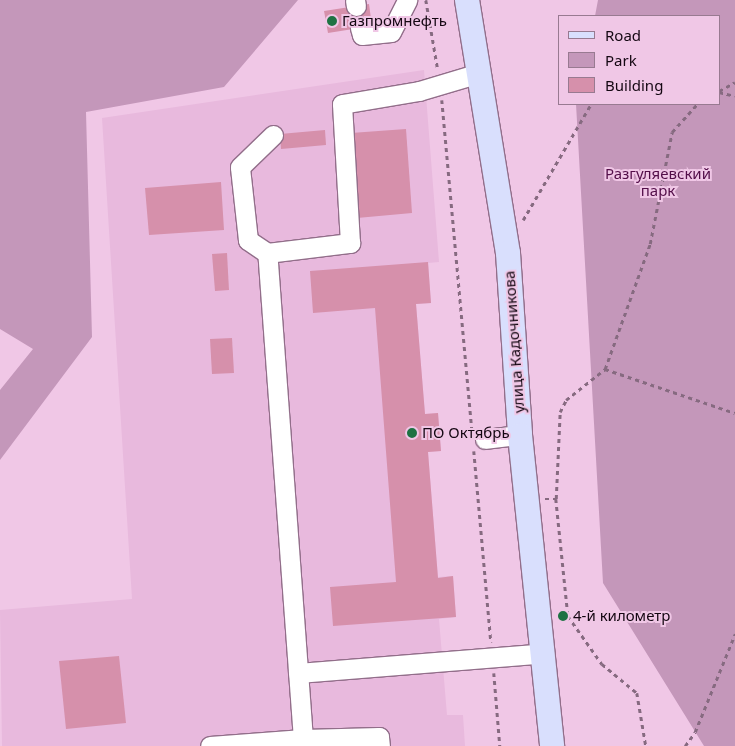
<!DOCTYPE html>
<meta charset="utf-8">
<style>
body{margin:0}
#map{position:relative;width:735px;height:746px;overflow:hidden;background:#f0c7e6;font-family:"Noto Sans",sans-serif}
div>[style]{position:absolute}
.built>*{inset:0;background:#e8b9dd}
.green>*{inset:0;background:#c497ba}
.building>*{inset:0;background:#d690ab}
.path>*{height:2.5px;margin-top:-1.25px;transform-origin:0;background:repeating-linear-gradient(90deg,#866a80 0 4px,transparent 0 8px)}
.roads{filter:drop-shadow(1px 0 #926e8a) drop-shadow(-1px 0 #926e8a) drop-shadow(0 1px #926e8a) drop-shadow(0 -1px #926e8a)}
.minor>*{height:19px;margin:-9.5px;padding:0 9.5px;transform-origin:9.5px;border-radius:9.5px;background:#fff}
.major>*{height:24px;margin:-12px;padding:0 12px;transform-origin:12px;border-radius:12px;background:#d9dffd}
.dots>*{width:14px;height:14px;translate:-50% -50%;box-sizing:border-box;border:2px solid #f0c7e6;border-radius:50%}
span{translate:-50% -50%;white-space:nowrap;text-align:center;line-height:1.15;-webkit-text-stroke:4px #f0c7e6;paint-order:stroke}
.poi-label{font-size:15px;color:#140712}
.left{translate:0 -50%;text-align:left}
.park-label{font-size:15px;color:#530e49}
.street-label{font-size:15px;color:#140712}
.legend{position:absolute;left:558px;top:15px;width:162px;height:90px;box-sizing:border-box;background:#f0c7e6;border:1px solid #987a91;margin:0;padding:6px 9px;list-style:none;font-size:15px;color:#140712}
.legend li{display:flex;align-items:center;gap:10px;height:25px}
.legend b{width:25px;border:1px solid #987a91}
</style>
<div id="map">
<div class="built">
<i style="clip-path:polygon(424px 70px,439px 262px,428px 263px,431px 303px,416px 304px,425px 414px,438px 413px,441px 451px,428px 452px,438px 577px,453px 576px,456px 617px,439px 619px,447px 715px,463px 715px,465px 746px,2px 746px,0 610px,132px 599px,102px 118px)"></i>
</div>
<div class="green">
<i style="clip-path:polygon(0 0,298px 0,224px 87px,86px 112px,92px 337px,0 460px,0 390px,33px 349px,0 329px)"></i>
<i style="clip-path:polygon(598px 0,735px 0,735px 746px,704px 746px,603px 583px,576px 104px,719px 104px,719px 16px,595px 16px)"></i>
</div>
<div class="building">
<i style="clip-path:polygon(369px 4px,372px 26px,328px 33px,324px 11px)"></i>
<i style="clip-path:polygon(406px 129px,412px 213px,357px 218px,351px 133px)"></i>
<i style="clip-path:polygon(325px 130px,326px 145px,281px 149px,280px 134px)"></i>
<i style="clip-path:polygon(221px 182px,224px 230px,149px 235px,145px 188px)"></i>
<i style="clip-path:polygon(227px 253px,229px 290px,215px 291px,212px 254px)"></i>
<i style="clip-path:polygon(428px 262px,431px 303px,416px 304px,425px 414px,438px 413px,441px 451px,428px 452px,438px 578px,453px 576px,456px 617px,333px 626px,330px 587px,396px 582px,375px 308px,313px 313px,310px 271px)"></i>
<i style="clip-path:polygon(232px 338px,234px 373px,212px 374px,210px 339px)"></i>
<i style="clip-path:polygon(119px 656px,126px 723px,66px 729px,59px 661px)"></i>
</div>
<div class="path">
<i style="left:426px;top:0;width:71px;rotate:80.3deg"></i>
<i style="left:719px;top:91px;width:18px;rotate:-29deg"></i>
<i style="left:719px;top:92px;width:16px;rotate:14deg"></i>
<i style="left:442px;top:100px;width:332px;rotate:84.8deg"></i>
<i style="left:523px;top:220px;width:134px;rotate:-59.6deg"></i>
<i style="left:605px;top:369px;width:137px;rotate:18.7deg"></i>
<i style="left:474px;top:451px;width:192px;rotate:84.9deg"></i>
<i style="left:545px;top:499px;width:11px"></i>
<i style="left:556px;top:499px;width:87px;rotate:-87.4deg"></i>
<i style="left:560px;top:412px;width:13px;rotate:-63deg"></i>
<i style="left:566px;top:400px;width:50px;rotate:-38.5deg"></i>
<i style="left:605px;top:369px;width:133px;rotate:-70.2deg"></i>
<i style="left:650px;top:244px;width:114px;rotate:-78.9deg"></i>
<i style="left:672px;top:132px;width:38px;rotate:-48deg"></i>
<i style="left:556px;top:499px;width:118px;rotate:84.1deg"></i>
<i style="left:568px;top:616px;width:59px;rotate:54.7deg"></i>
<i style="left:602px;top:664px;width:45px;rotate:39.6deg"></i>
<i style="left:637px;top:693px;width:54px;rotate:80.4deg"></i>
<i style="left:494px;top:673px;width:73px;rotate:85.3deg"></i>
<i style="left:685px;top:746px;width:17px;rotate:-54deg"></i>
<i style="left:695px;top:732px;width:106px;rotate:-67.8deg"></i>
</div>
<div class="roads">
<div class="minor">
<i style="left:355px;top:0;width:6px;rotate:81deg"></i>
<i style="left:360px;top:28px;width:7px;rotate:74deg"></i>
<i style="left:362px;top:35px;width:29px;rotate:-6deg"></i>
<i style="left:391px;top:32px;width:36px;rotate:-63deg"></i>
<i style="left:267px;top:253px;width:23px;rotate:-146deg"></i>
<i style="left:248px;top:240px;width:73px;rotate:-96.3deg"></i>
<i style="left:240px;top:167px;width:46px;rotate:-44.1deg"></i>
<i style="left:485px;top:439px;width:35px;rotate:-7deg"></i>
<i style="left:298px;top:673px;width:247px;rotate:-4.6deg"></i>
<i style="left:303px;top:739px;width:76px;rotate:-1.5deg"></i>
<i style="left:379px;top:737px;width:9px;rotate:84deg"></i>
<i style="left:210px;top:746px;width:93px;rotate:-4.3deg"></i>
<i style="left:303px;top:739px;width:487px;rotate:-94.2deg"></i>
<i style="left:267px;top:253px;width:84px;rotate:-6.9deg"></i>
<i style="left:350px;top:243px;width:139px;rotate:-93.3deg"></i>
<i style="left:342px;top:104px;width:78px;rotate:-9.6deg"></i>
<i style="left:419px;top:91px;width:59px;rotate:-16.6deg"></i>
</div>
<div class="major">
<i style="left:467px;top:0;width:256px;rotate:80.8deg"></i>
<i style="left:508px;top:253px;width:182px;rotate:86.2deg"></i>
<i style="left:520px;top:435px;width:313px;rotate:84.1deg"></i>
</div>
</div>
<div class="dots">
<i style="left:332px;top:21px;background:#1e7243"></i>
<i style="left:412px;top:433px;background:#1e7243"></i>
<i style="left:563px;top:616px;background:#1e7243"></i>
</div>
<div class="poi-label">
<span class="left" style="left:342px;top:21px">Газпромнефть</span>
<span class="left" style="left:422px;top:433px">ПО Октябрь</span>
<span class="left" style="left:573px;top:616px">4-й километр</span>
</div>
<div class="park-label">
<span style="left:658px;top:182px">Разгуляевский<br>парк</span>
</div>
<div class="street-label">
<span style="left:514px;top:342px;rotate:-94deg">улица Кадочникова</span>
</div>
<ul class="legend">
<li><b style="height:6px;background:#d9dffd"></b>Road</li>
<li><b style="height:14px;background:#c497ba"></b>Park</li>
<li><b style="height:14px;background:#d690ab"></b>Building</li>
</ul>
</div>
